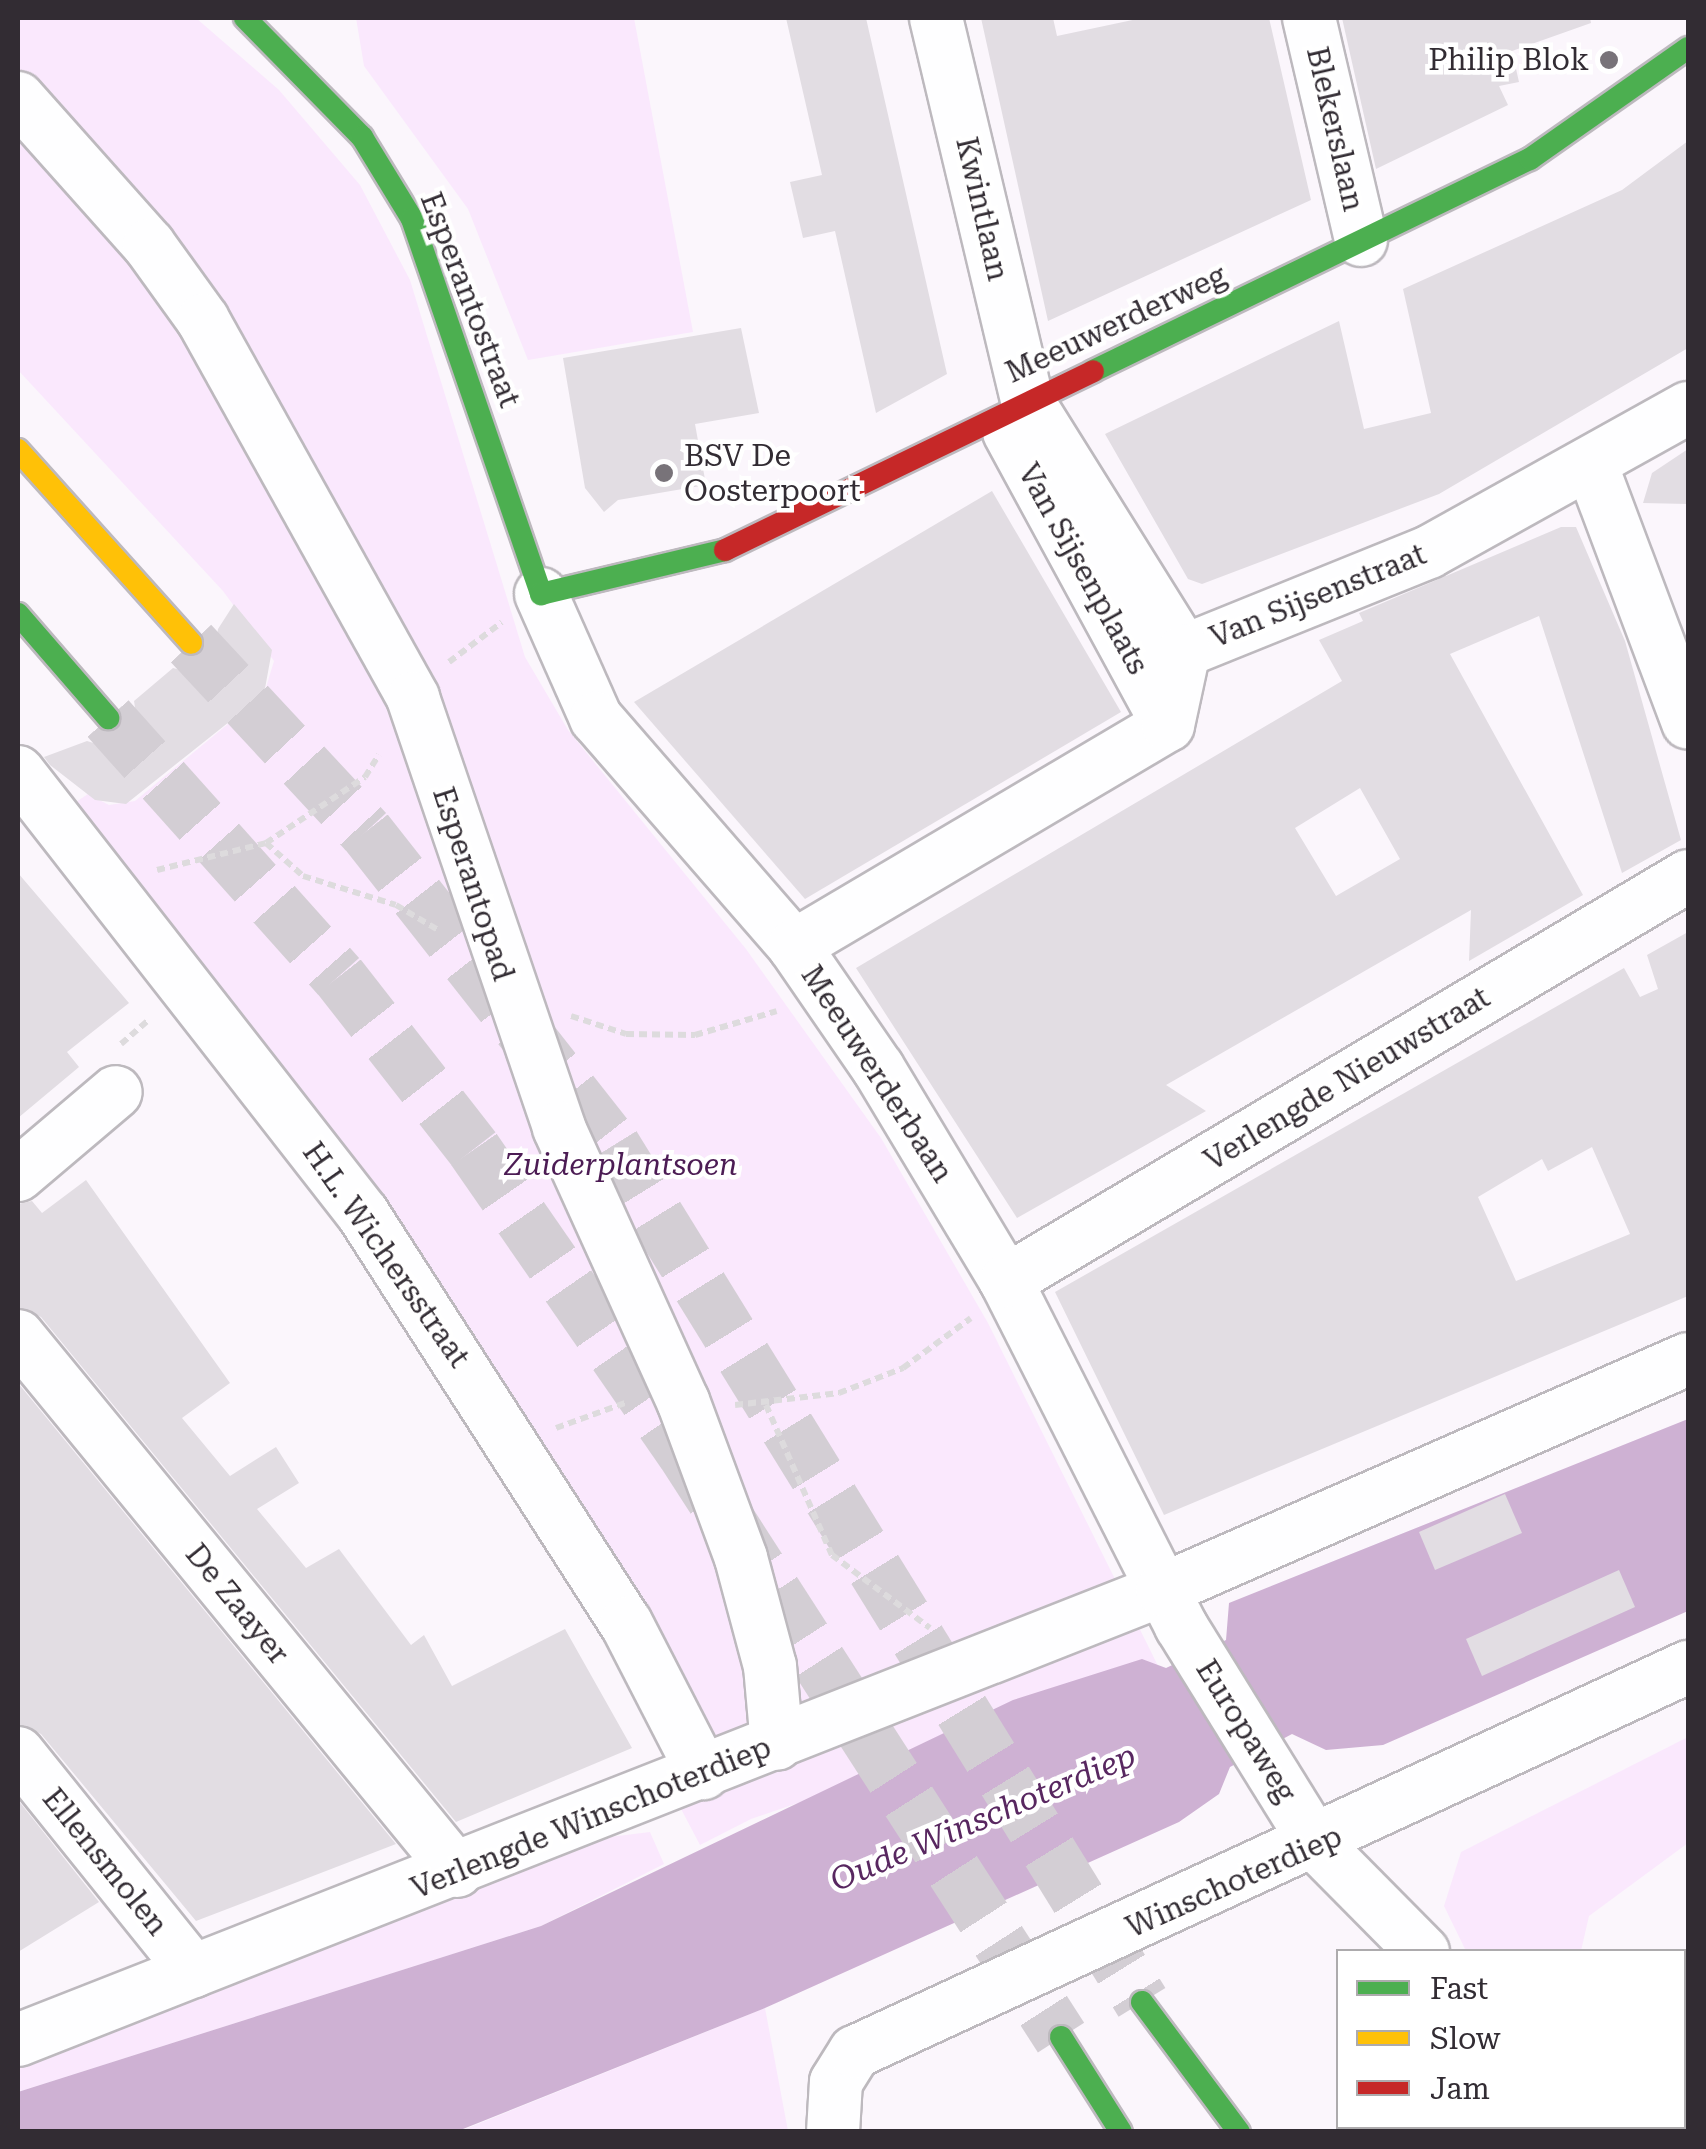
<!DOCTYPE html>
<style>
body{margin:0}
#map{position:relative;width:1706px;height:2149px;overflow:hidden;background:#fbf6fc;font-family:"Roboto Serif",serif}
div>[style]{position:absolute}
.green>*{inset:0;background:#fae8fd}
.water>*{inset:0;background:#ceb1d3}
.building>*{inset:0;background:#e2dde3}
.highway-tunnel>*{height:55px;margin-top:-27.5px;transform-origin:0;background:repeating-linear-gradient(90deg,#d3ced4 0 55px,transparent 0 83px)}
.path>*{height:6px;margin-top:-3px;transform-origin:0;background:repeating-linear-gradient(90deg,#dddbdd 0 8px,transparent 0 13px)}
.roads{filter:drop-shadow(2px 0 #bdb9be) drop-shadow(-2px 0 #bdb9be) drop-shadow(0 2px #bdb9be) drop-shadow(0 -2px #bdb9be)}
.street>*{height:52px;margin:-26px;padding:0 26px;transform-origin:26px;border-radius:26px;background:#fefeff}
.fast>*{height:22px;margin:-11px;padding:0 11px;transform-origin:11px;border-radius:11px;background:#4caf50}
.slow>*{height:22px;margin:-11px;padding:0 11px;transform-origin:11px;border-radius:11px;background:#ffc107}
.jam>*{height:22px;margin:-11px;padding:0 11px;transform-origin:11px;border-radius:11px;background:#c62828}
.dots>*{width:28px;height:28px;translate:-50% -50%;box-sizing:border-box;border:5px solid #fff;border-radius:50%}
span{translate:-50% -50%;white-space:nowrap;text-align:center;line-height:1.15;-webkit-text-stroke:9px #fff;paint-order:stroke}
.poi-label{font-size:30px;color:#322c33}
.right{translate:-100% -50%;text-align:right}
.left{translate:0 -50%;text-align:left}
.street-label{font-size:30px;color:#322c33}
.park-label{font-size:30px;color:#4c1c54;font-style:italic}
.water-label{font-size:32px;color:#582760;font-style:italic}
.frame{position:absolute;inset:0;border:20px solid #322c33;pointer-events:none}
.legend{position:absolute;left:1336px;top:1949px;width:350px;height:180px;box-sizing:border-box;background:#fff;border:2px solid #adabad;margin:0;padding:12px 18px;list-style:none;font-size:30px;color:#322c33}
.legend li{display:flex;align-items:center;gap:20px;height:50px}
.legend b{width:50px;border:2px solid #adabad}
</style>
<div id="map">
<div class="green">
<i style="clip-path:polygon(18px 18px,196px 18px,279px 90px,360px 185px,410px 280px,525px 657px,568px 730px,746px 949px,881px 1138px,988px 1323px,1164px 1678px,751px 1819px,700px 1845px,680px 1807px,734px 1787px,649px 1632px,61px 812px,88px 794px,109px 805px,135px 801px,264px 694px,274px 661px,223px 591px,18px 370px)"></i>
<i style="clip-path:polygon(356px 18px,634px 18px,693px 332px,528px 360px,468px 209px,364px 66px)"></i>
<i style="clip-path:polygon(1688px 1737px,1688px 1843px,1589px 1916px,1581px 1951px,1466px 1951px,1444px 1906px,1461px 1852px)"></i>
<i style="clip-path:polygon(650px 1832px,664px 1864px,541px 1926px,18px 2092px,18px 2056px,593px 1839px)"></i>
<i style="clip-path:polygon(765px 2008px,788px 2131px,458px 2132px)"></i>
</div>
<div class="water">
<i style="clip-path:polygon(1688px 1419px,1688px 1611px,1383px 1745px,1326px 1750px,1292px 1734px,1230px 1767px,1219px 1794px,1179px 1822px,765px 2008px,458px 2131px,18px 2132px,18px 2092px,541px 1926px,1013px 1700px,1142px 1659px,1166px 1668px,1226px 1640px,1229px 1603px)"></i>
</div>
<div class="building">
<i style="clip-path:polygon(786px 18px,866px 18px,947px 374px,876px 413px,835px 231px,803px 238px,790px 182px,822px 175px)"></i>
<i style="clip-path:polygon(981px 18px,1053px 18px,1057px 36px,1142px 18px,1269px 18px,1311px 200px,1048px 321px)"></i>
<i style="clip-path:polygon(1342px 18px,1590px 18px,1591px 23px,1512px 51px,1519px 82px,1499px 86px,1508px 105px,1376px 169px)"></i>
<i style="clip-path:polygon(1688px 141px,1688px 348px,1439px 494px,1202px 584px,1188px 579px,1105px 434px,1339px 321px,1364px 429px,1431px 413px,1403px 289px,1622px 190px)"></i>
<i style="clip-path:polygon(741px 328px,759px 413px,695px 424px,706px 485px,618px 500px,604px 512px,585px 488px,563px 358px)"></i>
<i style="clip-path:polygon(1688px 449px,1688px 504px,1643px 503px,1652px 473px)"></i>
<i style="clip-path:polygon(992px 491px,1121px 712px,805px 899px,634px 702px)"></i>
<i style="clip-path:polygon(evenodd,1561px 527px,1576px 527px,1625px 641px,1681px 840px,1622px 873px,1539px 616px,1450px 654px,1583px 895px,1469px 961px,1471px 910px,1166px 1085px,1206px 1111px,1017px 1218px,856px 968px,1342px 681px,1319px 640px,1363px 621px,1359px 613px,1561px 527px,1360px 788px,1400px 859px,1336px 896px,1295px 828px,1360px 788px)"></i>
<i style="clip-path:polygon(234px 604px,272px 650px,264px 694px,126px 804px,95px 800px,50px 765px,44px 757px,87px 741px,113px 749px,129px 741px,138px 727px,134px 701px,173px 668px,196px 674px,212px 666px,218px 629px)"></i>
<i style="clip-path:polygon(18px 873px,129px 1003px,67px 1052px,79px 1067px,18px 1118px)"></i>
<i style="clip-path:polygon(evenodd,1688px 932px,1688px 1296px,1164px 1515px,1055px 1292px,1624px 968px,1640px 997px,1658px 989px,1647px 955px,1688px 932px,1592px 1147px,1630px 1234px,1516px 1281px,1478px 1197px,1542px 1159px,1548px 1171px,1592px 1147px)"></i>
<i style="clip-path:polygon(86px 1180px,230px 1383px,182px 1418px,230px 1476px,276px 1447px,299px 1483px,257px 1509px,306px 1568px,339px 1549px,411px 1645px,424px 1635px,452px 1686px,565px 1629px,632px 1748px,456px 1822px,41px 1317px,18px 1307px,18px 1204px,32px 1201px,42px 1213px)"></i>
<i style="clip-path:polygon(18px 1383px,396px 1844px,196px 1921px,41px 1734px,18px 1724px)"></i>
<i style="clip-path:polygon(1505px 1494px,1522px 1533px,1435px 1570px,1419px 1532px)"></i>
<i style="clip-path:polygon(1619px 1570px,1635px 1607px,1482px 1676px,1466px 1639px)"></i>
<i style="clip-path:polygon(18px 1800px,99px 1902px,18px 1952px)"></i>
</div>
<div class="highway-tunnel">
<i style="left:191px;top:643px;width:257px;rotate:47.1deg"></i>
<i style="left:366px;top:831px;width:400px;rotate:51.8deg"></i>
<i style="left:613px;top:1145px;width:1007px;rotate:58.31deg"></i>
<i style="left:108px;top:718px;width:346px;rotate:48.2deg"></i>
<i style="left:339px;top:976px;width:219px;rotate:52deg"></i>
<i style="left:474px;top:1149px;width:369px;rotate:55.3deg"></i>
<i style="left:684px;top:1452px;width:696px;rotate:57.2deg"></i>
</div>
<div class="path">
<i style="left:449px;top:662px;width:66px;rotate:-37deg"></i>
<i style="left:266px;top:843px;width:50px;rotate:41.7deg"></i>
<i style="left:303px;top:876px;width:97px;rotate:17.3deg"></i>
<i style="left:396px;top:905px;width:51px;rotate:30.6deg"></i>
<i style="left:157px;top:870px;width:112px;rotate:-13.9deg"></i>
<i style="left:266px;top:843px;width:119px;rotate:-33.7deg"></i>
<i style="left:365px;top:777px;width:26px;rotate:-58deg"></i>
<i style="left:571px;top:1016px;width:58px;rotate:18.1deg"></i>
<i style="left:626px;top:1034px;width:69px;rotate:0.8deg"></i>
<i style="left:695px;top:1035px;width:85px;rotate:-16.3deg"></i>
<i style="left:121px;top:1044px;width:38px;rotate:-41deg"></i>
<i style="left:735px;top:1405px;width:105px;rotate:-6.6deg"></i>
<i style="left:839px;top:1393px;width:69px;rotate:-21.3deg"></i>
<i style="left:903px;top:1368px;width:84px;rotate:-36.3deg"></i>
<i style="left:766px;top:1405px;width:164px;rotate:66.3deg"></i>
<i style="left:832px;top:1555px;width:122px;rotate:36.7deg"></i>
<i style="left:556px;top:1428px;width:77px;rotate:-19.9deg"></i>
</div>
<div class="roads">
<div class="street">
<i style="left:936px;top:18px;width:393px;rotate:76.6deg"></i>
<i style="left:1027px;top:400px;width:296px;rotate:58deg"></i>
<i style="left:1309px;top:18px;width:228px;rotate:76.8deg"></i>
<i style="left:18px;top:98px;width:197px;rotate:48.3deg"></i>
<i style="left:149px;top:245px;width:92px;rotate:54.2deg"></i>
<i style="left:203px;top:320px;width:432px;rotate:60.9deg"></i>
<i style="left:413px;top:698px;width:454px;rotate:71.2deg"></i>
<i style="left:559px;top:1128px;width:300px;rotate:65.6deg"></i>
<i style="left:683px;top:1401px;width:167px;rotate:69.7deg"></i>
<i style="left:741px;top:1558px;width:112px;rotate:75deg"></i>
<i style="left:770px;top:1666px;width:78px;rotate:84.9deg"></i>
<i style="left:1009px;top:432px;width:333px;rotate:61.5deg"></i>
<i style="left:1592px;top:467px;width:273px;rotate:69.4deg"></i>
<i style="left:541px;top:594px;width:136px;rotate:66.1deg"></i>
<i style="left:596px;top:718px;width:302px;rotate:49deg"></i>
<i style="left:794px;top:946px;width:148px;rotate:55.5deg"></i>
<i style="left:878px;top:1068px;width:249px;rotate:59deg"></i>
<i style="left:1006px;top:1281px;width:387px;rotate:63.1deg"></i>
<i style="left:1181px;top:1626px;width:258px;rotate:58.2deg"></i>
<i style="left:1317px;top:1845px;width:151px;rotate:45.3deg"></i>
<i style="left:1184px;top:651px;width:264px;rotate:-22deg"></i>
<i style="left:1429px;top:552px;width:296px;rotate:-29.1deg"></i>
<i style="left:18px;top:772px;width:561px;rotate:52.03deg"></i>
<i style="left:363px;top:1214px;width:486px;rotate:57.3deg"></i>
<i style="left:626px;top:1623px;width:169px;rotate:62.8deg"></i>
<i style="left:794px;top:946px;width:434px;rotate:-30.6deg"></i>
<i style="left:1168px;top:725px;width:76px;rotate:-77.8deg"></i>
<i style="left:18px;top:1175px;width:128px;rotate:-40.3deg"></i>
<i style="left:1006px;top:1281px;width:793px;rotate:-30.7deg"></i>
<i style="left:18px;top:1336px;width:692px;rotate:50.63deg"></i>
<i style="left:18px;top:1753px;width:280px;rotate:51.2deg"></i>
<i style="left:18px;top:2040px;width:1229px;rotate:-21.47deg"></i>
<i style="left:1162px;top:1590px;width:574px;rotate:-23.71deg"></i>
<i style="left:1533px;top:2126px;width:7px;rotate:63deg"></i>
<i style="left:833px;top:2132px;width:50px;rotate:-86.6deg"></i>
<i style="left:836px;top:2082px;width:36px;rotate:-58deg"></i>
<i style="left:855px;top:2052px;width:918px;rotate:-24.81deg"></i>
</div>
<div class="fast">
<i style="left:245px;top:18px;width:167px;rotate:45.5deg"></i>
<i style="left:362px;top:137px;width:96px;rotate:58.6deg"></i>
<i style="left:412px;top:219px;width:397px;rotate:71deg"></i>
<i style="left:541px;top:594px;width:189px;rotate:-13.4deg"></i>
<i style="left:1093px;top:371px;width:486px;rotate:-25.9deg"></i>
<i style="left:1530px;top:159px;width:193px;rotate:-35.1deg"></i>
<i style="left:18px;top:614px;width:138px;rotate:49.1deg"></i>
<i style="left:1142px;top:2002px;width:162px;rotate:53.3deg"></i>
<i style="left:1061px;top:2037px;width:112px;rotate:57.7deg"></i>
</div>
<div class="slow">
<i style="left:18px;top:450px;width:259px;rotate:48.1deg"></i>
</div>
<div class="jam">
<i style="left:725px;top:550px;width:409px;rotate:-25.9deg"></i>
</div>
</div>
<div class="dots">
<i style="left:1609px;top:60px;background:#787379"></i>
<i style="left:664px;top:473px;background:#787379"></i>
</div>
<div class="poi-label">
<span class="right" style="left:1589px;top:60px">Philip Blok</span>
<span class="left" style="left:684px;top:473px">BSV De<br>Oosterpoort</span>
</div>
<div class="street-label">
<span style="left:1335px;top:129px;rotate:77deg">Blekerslaan</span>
<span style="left:982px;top:209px;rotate:77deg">Kwintlaan</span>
<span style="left:470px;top:300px;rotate:69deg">Esperantostraat</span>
<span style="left:1116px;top:324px;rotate:-25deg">Meeuwerderweg</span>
<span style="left:1083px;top:569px;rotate:61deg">Van Sijsenplaats</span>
<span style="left:1318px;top:596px;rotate:-22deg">Van Sijsenstraat</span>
<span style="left:473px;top:884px;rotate:72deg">Esperantopad</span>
<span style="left:877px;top:1074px;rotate:57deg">Meeuwerderbaan</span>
<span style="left:1347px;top:1079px;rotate:-31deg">Verlengde Nieuwstraat</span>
<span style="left:386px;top:1255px;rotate:55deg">H.L. Wichersstraat</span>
<span style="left:237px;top:1604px;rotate:51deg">De Zaayer</span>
<span style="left:1246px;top:1731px;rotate:58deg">Europaweg</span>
<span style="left:591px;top:1818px;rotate:-22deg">Verlengde Winschoterdiep</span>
<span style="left:105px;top:1862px;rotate:51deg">Ellensmolen</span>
<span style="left:1234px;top:1882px;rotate:-24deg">Winschoterdiep</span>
</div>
<div class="park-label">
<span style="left:621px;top:1165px">Zuiderplantsoen</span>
</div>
<div class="water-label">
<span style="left:983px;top:1818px;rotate:-23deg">Oude Winschoterdiep</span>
</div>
<div class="frame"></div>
<ul class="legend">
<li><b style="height:12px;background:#4caf50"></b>Fast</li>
<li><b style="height:12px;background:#ffc107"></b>Slow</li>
<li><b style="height:12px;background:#c62828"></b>Jam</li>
</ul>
</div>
